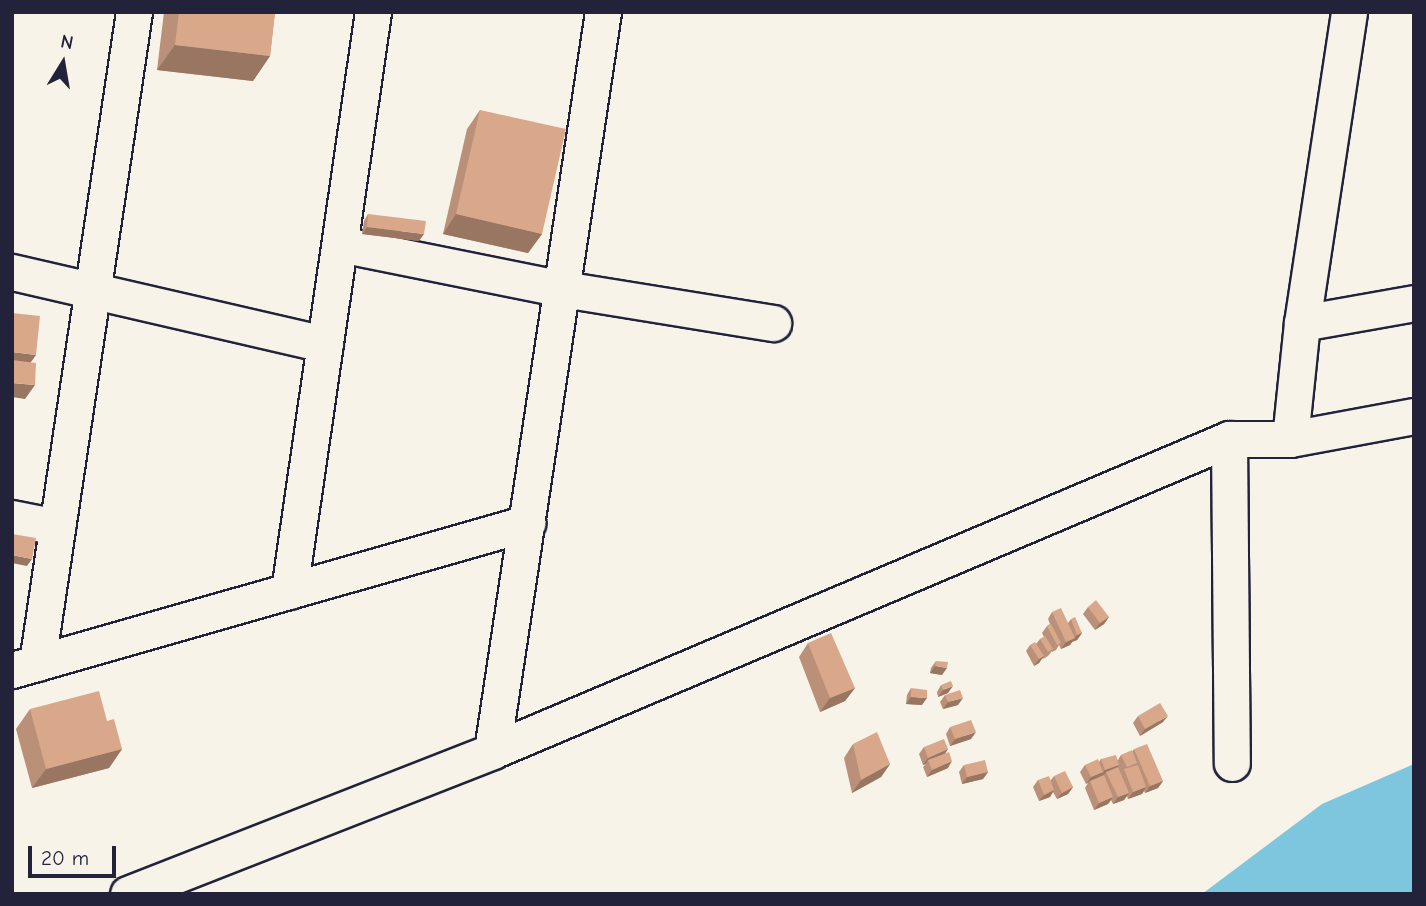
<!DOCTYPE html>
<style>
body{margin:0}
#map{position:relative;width:1426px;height:906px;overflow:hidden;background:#f7f3e8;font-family:"Comic Neue",sans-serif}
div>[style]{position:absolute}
.water>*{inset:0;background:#7dc6dd}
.roads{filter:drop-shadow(2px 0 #22223b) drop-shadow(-2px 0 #22223b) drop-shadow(0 2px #22223b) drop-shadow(0 -2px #22223b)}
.minor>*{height:35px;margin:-17.5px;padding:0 17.5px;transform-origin:17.5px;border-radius:17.5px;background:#f7f3e8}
.wall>*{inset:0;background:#bb9078}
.shaded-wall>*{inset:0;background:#987661}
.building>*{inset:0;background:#d9a88b}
span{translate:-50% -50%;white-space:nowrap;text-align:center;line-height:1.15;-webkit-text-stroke:5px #f7f3e8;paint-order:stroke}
.frame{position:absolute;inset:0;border:14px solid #22223b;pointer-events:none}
.north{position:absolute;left:28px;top:28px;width:70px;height:70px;-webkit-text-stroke:5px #f7f3e8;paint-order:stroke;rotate:11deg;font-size:19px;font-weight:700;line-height:28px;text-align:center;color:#22223b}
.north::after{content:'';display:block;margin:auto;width:24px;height:32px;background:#22223b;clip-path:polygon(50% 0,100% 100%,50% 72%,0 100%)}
.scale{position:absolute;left:28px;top:846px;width:88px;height:32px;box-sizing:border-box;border:4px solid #22223b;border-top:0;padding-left:9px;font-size:21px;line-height:24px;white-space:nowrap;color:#22223b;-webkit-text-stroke:5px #f7f3e8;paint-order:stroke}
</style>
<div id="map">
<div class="water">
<i style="clip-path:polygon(1414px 764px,1414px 894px,1202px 894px,1322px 804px)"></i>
</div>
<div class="roads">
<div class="minor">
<i style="left:340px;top:244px;width:227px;rotate:11.4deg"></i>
<i style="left:563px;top:289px;width:213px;rotate:9.2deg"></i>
<i style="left:12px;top:272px;width:321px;rotate:13deg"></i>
<i style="left:1302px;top:323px;width:114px;rotate:-10.1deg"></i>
<i style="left:1229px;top:439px;width:324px;rotate:89.5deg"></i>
<i style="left:1290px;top:439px;width:117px;rotate:-84.1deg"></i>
<i style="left:1302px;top:323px;width:315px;rotate:-81.4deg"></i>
<i style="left:12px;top:518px;width:46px;rotate:11.3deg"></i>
<i style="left:289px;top:591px;width:585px;rotate:-81.75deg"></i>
<i style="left:37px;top:663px;width:658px;rotate:-81.53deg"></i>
<i style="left:12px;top:670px;width:536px;rotate:-15.93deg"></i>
<i style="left:492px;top:751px;width:747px;rotate:-81.46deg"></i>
<i style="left:128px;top:894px;width:391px;rotate:-21.4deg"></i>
<i style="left:492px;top:751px;width:800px;rotate:-22.94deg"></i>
<i style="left:1229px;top:439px;width:61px"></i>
<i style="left:1290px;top:439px;width:126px;rotate:-10.5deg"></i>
</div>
</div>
<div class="wall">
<i style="clip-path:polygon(164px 12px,275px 12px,270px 56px,253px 81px,157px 70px)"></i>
<i style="clip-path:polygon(480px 110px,542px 234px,528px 253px,443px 234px,467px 129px)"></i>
<i style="clip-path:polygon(368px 214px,419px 241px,362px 234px,364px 221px)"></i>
<i style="clip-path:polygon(1088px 607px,1109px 617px,1104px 624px,1095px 630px,1083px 614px)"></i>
<i style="clip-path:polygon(1052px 612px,1068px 623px,1071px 619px,1082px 633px,1077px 640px,1072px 642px,1070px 645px,1061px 649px,1059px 645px,1056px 650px,1052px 652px,1052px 651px,1048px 656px,1043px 659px,1042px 658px,1039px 663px,1034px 666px,1026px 651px,1030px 645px,1036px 644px,1040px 639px,1044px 637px,1042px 633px,1047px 626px,1050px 624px,1048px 619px)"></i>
<i style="clip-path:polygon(808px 643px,855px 688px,845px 701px,820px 712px,799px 657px)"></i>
<i style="clip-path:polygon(936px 661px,942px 675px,930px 673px,931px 668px)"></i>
<i style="clip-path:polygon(941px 685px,948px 693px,938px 697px,937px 692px)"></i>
<i style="clip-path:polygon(911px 688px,922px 705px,906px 704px,907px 695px)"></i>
<i style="clip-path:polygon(945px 695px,958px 705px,943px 709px,940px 702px)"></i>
<i style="clip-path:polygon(30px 709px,107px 721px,122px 749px,109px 768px,32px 788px,16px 729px)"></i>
<i style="clip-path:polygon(1138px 716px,1163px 722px,1140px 736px,1133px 723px)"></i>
<i style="clip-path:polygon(950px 727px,971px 739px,950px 746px,946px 734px)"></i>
<i style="clip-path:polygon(853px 744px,890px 764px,881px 777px,852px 793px,844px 758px)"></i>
<i style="clip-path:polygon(924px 747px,948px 749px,945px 754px,948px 768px,927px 777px,923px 767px,926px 764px,923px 765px,919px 754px)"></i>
<i style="clip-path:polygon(1134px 749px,1163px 781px,1158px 788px,1145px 793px,1144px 791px,1142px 794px,1128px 799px,1127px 796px,1124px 800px,1113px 804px,1111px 800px,1108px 804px,1094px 810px,1085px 788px,1088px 783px,1086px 784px,1080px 772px,1085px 765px,1099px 762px,1101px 759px,1118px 760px,1121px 755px,1132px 752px)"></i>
<i style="clip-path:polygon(964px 765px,988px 772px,983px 779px,962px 784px,959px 772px)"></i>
<i style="clip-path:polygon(1054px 776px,1073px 787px,1068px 794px,1057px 799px,1053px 792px,1050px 797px,1039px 801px,1033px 787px,1038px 780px,1051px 780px)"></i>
</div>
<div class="shaded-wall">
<i style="clip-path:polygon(175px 45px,270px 56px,253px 81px,157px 70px)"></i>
<i style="clip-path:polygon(456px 214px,542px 234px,528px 253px,443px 234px)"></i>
<i style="clip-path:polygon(367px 227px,424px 234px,419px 241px,362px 234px)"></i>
<i style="clip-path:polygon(12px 352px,36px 355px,26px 369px,12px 367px)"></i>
<i style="clip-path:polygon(12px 383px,35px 385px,25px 399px,12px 397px)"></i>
<i style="clip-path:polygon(12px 555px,32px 559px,27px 566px,12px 563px)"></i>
<i style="clip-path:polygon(1109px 617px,1104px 624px,1095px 630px,1100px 623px)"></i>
<i style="clip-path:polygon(1082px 633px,1077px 640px,1072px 642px,1077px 635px)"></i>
<i style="clip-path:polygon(1075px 638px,1070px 645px,1061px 649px,1066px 642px)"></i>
<i style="clip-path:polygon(1044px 656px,1039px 663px,1034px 666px,1039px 659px)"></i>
<i style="clip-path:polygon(935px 666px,947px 668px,942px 675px,930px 673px)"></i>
<i style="clip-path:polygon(953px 686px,948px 693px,938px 697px,943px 690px)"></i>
<i style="clip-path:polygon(855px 688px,845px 701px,820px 712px,830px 698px)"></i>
<i style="clip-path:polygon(911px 697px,927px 698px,922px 705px,906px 704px)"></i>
<i style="clip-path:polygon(963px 698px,958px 705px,943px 709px,948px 702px)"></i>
<i style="clip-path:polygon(1168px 716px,1163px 722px,1140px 736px,1145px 729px)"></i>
<i style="clip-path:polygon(976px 732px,971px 739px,950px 746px,955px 739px)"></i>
<i style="clip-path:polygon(122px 749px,109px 768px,32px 788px,46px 769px)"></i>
<i style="clip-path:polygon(948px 749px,943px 756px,928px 760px,926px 764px,923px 765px,928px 758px)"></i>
<i style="clip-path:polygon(952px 761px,948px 768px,927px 777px,932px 770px)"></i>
<i style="clip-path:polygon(890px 764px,881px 777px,852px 793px,861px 780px)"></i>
<i style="clip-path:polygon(1119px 765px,1115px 772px,1106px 772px,1103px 776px,1100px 777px,1105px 770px)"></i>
<i style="clip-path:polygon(988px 772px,983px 779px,962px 784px,967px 777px)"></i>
<i style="clip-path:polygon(1103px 772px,1099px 779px,1090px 781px,1086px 784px,1091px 777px)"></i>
<i style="clip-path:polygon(1163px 781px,1158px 788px,1145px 793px,1150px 786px)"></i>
<i style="clip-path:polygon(1073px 787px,1068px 794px,1057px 799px,1062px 793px)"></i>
<i style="clip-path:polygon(1146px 787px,1142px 794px,1128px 799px,1133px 792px)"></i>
<i style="clip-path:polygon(1054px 790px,1050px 797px,1039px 801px,1044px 795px)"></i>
<i style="clip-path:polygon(1129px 793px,1124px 800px,1113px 804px,1118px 797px)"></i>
<i style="clip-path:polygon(1113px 797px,1108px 804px,1094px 810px,1099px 803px)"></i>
</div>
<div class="building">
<i style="clip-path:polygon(179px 12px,275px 12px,270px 56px,175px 45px)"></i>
<i style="clip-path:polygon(480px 110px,566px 129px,542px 234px,456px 214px)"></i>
<i style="clip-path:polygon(368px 214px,426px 221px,424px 234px,367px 227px)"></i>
<i style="clip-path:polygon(12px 313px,40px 316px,36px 355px,12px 352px)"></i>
<i style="clip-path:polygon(12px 360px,36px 363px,35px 385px,12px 383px)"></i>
<i style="clip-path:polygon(12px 534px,36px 538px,32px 559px,12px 555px)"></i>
<i style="clip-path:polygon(1096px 600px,1109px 617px,1100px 623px,1088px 607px)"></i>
<i style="clip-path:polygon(1061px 608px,1075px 638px,1066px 642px,1052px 612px)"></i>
<i style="clip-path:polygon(1075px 617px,1082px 633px,1077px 635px,1071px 619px)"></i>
<i style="clip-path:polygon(1051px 624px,1061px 643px,1057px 645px,1047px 626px)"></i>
<i style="clip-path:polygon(831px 633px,855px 688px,830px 698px,808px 643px)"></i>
<i style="clip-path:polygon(1045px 636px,1053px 649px,1048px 652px,1040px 639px)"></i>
<i style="clip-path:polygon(1035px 642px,1044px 656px,1039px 659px,1030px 645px)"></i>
<i style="clip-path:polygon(936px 661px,948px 662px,947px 668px,935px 666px)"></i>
<i style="clip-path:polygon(951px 681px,953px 686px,943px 690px,941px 685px)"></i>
<i style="clip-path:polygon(911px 688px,927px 690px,927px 698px,911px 697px)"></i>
<i style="clip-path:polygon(960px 690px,963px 698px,948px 702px,945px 695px)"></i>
<i style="clip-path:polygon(99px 691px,107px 721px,114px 719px,122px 749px,46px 769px,30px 709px)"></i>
<i style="clip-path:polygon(1160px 703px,1168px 716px,1145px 729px,1138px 716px)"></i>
<i style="clip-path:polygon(971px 720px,976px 732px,955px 739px,950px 727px)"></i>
<i style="clip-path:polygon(877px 732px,890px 764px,861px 780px,853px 744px)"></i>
<i style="clip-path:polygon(944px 739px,948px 749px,928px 758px,924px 747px)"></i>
<i style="clip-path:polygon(1147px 744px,1163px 781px,1150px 786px,1134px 749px)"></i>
<i style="clip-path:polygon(1132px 750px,1137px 763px,1127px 767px,1121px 755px)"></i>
<i style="clip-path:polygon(949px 752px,952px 761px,932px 770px,928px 760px)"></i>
<i style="clip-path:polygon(1116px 755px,1119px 765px,1105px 770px,1101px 759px)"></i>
<i style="clip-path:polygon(1098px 759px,1103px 772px,1091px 777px,1085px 765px)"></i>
<i style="clip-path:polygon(985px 760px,988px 772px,967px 777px,964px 765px)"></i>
<i style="clip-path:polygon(1138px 765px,1146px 787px,1133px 792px,1124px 769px)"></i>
<i style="clip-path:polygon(1118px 767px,1129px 793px,1118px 797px,1106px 772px)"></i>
<i style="clip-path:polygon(1065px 771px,1073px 787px,1062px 793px,1054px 776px)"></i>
<i style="clip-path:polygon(1104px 775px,1113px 797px,1099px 803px,1090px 781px)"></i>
<i style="clip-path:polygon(1049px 776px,1054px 790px,1044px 795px,1038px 780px)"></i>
</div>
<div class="frame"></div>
<div class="north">N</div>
<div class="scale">20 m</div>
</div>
